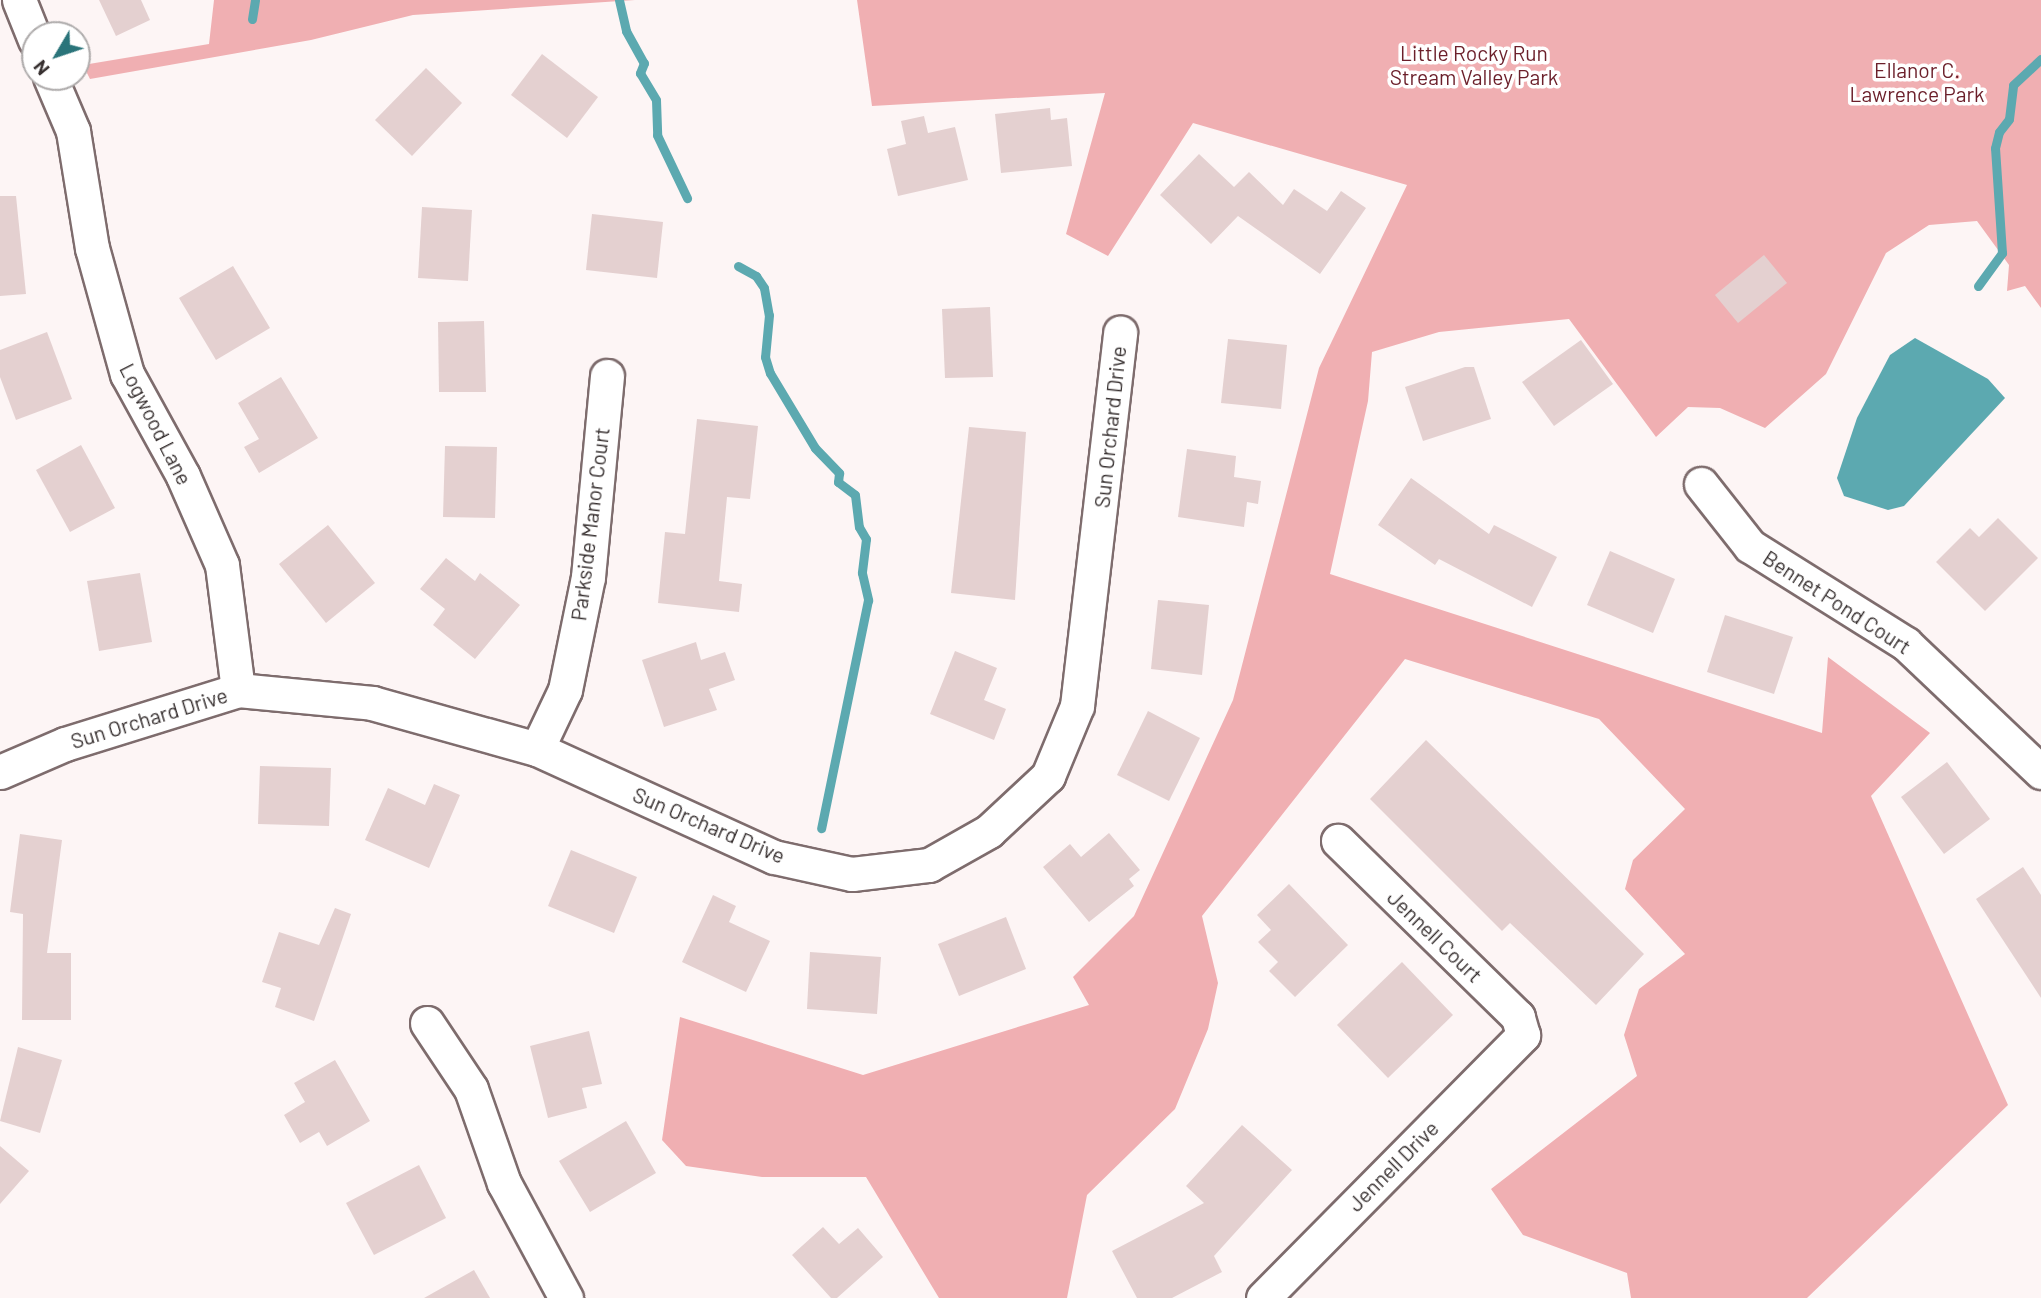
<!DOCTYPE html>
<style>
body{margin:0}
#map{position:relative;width:2041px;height:1298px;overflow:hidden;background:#fdf5f5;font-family:Barlow,sans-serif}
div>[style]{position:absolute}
.green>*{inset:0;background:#f0afb2}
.water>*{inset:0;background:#5ca9b0}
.stream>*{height:9px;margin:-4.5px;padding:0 4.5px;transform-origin:4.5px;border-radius:4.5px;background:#5ca9b0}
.building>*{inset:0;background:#e4d0d0}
.roads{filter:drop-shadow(2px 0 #7e6c6d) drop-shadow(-2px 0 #7e6c6d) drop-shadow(0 2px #7e6c6d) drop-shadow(0 -2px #7e6c6d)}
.minor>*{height:33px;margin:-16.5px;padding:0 16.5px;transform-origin:16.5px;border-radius:16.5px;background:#fff}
span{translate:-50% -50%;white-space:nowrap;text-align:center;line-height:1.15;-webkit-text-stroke:7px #fff;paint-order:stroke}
.park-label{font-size:21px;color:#6b1f2a}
.street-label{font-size:21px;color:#373030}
.north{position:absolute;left:21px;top:21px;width:70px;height:70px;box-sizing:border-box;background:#fff;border:2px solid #afacac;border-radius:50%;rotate:231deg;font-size:19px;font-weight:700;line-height:28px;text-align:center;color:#373030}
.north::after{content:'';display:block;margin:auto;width:24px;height:32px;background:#2a747a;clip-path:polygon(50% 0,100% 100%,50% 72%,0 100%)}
</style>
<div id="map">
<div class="green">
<i style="clip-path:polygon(214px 0,635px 0,413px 15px,311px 40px,90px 79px,83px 65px,209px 44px)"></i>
<i style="clip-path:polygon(857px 0,2041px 0,2041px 308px,2025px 286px,2007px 291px,2009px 265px,1977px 221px,1929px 225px,1886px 253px,1826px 374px,1765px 428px,1720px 408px,1688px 407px,1656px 437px,1569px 319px,1439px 332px,1372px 352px,1368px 401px,1330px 574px,1822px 733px,1828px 657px,1930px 733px,1871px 796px,2008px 1105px,1807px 1298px,1631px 1298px,1627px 1273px,1523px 1235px,1491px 1189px,1637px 1076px,1624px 1035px,1639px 989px,1685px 954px,1625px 889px,1633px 860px,1685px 809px,1599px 719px,1405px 659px,1202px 916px,1218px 983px,1208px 1029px,1175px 1109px,1087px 1195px,1067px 1298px,939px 1298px,866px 1177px,762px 1177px,686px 1166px,662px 1140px,680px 1017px,863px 1075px,1089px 1005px,1073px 977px,1134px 916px,1233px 700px,1319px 368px,1407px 185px,1193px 123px,1108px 256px,1066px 234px,1105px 93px,872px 106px)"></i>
</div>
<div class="water">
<i style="clip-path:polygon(1915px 338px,1988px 379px,2005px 398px,1904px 506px,1888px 510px,1844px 496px,1837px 478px,1857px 418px,1890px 355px)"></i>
</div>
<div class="stream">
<i style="left:619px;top:0;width:32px;rotate:77deg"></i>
<i style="left:626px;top:31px;width:37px;rotate:61deg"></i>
<i style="left:644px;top:63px;width:11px;rotate:112deg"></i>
<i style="left:640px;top:73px;width:31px;rotate:59deg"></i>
<i style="left:656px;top:100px;width:35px;rotate:88deg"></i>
<i style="left:657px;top:135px;width:70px;rotate:64.5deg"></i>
<i style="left:252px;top:19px;width:19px;rotate:-81deg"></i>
<i style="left:738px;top:266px;width:21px;rotate:29deg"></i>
<i style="left:756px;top:276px;width:14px;rotate:56deg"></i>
<i style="left:764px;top:288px;width:27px;rotate:80deg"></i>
<i style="left:769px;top:315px;width:42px;rotate:95.4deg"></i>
<i style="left:765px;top:357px;width:17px;rotate:73deg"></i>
<i style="left:770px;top:373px;width:87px;rotate:59deg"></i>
<i style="left:815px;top:448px;width:35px;rotate:46deg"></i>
<i style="left:839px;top:473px;width:9px;rotate:96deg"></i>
<i style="left:838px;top:482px;width:21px;rotate:37deg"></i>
<i style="left:855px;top:495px;width:32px;rotate:83deg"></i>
<i style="left:859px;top:527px;width:14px;rotate:60deg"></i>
<i style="left:866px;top:539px;width:34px;rotate:97deg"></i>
<i style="left:862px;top:573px;width:28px;rotate:77deg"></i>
<i style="left:868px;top:600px;width:233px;rotate:101.6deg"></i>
<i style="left:1978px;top:286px;width:41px;rotate:-54deg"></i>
<i style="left:2002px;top:253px;width:105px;rotate:-93.8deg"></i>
<i style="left:1995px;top:148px;width:16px;rotate:-76deg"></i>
<i style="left:1999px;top:132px;width:16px;rotate:-52deg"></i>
<i style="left:2009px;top:119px;width:34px;rotate:-83deg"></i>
<i style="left:2013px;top:85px;width:38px;rotate:-43deg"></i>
</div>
<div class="building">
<i style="clip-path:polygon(99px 0,141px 0,150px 20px,116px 36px)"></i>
<i style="clip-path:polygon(542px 54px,598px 97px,567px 138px,511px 95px)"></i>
<i style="clip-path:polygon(426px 68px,462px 103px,412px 156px,375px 120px)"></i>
<i style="clip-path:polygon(1050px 108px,1051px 120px,1067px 118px,1072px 166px,1001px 173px,995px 114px)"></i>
<i style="clip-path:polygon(924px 116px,928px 133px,955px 127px,968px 180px,898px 196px,887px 149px,906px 144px,901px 121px)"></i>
<i style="clip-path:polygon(1199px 154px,1234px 187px,1249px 172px,1283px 205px,1294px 189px,1327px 211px,1341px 191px,1366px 208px,1320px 274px,1238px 216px,1211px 244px,1160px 195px)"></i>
<i style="clip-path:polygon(0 196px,16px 196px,26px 294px,0 296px)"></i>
<i style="clip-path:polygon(422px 207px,472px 210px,468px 281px,418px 278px)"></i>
<i style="clip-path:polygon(592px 214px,663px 222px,657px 278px,586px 270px)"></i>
<i style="clip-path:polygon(1764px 255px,1787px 283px,1738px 323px,1715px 295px)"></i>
<i style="clip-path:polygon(233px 266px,270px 328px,216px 360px,179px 298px)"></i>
<i style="clip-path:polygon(990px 307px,993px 377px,945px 378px,942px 309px)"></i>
<i style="clip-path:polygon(484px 321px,486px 392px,439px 392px,438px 322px)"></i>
<i style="clip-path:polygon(47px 332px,72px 399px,16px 420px,0 377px,0 350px)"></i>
<i style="clip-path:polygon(1228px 339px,1287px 345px,1281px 409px,1221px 403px)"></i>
<i style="clip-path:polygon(1581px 340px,1613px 384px,1554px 426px,1522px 382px)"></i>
<i style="clip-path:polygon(1465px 367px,1474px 367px,1491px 419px,1423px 441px,1405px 387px)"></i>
<i style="clip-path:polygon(281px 377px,318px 438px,259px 473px,244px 447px,259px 439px,238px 403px)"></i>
<i style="clip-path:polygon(697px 419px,758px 426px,750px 499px,727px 497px,719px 581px,742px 584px,739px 612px,658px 603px,665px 532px,685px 534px)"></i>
<i style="clip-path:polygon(969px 427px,1026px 432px,1015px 600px,951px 593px)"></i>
<i style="clip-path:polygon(81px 445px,115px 508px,70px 532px,36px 470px)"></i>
<i style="clip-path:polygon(445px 446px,497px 447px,495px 518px,443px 517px)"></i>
<i style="clip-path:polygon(1187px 449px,1236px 456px,1234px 477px,1261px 481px,1258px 504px,1247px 502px,1244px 527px,1178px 517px)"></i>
<i style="clip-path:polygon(1411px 478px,1489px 534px,1494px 525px,1557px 557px,1532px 607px,1439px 559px,1435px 565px,1378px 525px)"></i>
<i style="clip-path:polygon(1998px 518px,2038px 558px,1985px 611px,1936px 562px,1970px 528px,1979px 537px)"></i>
<i style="clip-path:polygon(328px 525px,375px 583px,326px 623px,279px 564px)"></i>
<i style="clip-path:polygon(1610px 551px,1675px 579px,1653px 633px,1587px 605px)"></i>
<i style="clip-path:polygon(446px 558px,475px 581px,480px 573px,520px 605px,475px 659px,433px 625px,445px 609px,420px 589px)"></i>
<i style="clip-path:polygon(140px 573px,152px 642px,99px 651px,87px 581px)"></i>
<i style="clip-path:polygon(1158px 600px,1209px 605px,1202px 675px,1151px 669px)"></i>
<i style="clip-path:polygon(1725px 615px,1793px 637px,1774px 694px,1707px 672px)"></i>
<i style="clip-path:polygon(696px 642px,701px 660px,725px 652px,735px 680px,709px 689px,717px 710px,664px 727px,642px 660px)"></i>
<i style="clip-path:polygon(955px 651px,997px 668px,984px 700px,1006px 709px,994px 740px,930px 714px)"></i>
<i style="clip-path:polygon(1148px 711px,1200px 738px,1169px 801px,1117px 775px)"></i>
<i style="clip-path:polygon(1426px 740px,1644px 954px,1596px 1005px,1510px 923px,1502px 931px,1370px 799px)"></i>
<i style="clip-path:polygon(1947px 762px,1990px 819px,1944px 854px,1901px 797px)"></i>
<i style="clip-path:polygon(260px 766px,331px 768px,329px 826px,258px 824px)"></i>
<i style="clip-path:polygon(434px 784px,460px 795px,429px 868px,365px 840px,388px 788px,425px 805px)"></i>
<i style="clip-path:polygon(1109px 833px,1140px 870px,1129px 879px,1134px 886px,1089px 922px,1043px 867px,1070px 844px,1081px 857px)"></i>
<i style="clip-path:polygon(20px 834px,62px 840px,47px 953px,71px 953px,71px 1020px,22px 1020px,23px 914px,10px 912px)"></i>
<i style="clip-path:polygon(571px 850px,637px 877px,614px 933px,548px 906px)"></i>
<i style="clip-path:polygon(2023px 867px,2041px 895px,2041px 998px,1976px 899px)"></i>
<i style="clip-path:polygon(1289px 884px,1348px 945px,1295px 997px,1269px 971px,1278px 962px,1258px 942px,1271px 930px,1257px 915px)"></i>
<i style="clip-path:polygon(713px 895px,736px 906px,729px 922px,770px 941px,746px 992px,682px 962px)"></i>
<i style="clip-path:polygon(335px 908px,351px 914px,314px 1021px,275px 1007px,281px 988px,262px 982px,279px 932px,319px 945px)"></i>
<i style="clip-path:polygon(1006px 917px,1026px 969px,959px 996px,938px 944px)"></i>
<i style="clip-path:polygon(810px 952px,881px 957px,877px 1014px,807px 1009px)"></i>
<i style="clip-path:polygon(1402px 962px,1453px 1015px,1388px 1078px,1337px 1025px)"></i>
<i style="clip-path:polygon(589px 1031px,602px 1084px,582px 1088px,587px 1108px,548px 1118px,530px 1046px)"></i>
<i style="clip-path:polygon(18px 1047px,62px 1060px,40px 1133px,0 1121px)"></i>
<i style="clip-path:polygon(335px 1060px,370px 1121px,327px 1146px,319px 1132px,300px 1143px,284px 1115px,305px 1102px,294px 1083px)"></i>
<i style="clip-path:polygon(626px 1121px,656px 1173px,590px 1212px,559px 1161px)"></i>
<i style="clip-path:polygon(1242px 1125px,1292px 1170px,1214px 1256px,1222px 1272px,1172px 1298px,1137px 1298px,1112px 1251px,1204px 1203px,1186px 1186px)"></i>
<i style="clip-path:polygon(0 1146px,29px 1171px,0 1204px)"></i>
<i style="clip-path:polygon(419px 1165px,446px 1218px,374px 1255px,346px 1203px)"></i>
<i style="clip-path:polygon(823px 1227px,839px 1244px,858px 1228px,883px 1257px,837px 1298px,831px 1298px,792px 1255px)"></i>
<i style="clip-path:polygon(474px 1270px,490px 1298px,424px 1298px)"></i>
</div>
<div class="roads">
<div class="minor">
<i style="left:19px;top:0;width:43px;rotate:68.2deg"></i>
<i style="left:50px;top:77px;width:59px;rotate:66.9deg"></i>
<i style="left:73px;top:131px;width:119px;rotate:80.8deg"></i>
<i style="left:92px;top:248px;width:131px;rotate:74.5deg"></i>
<i style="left:127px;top:374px;width:116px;rotate:61.2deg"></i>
<i style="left:183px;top:476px;width:97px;rotate:66.3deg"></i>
<i style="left:222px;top:565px;width:126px;rotate:82.7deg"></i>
<i style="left:1701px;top:484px;width:79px;rotate:51.7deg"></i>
<i style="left:1750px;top:546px;width:184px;rotate:32.1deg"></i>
<i style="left:1906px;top:644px;width:186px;rotate:43.5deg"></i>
<i style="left:537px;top:749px;width:65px;rotate:-64.6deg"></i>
<i style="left:565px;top:690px;width:115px;rotate:-78.5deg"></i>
<i style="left:588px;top:577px;width:202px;rotate:-84.6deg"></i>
<i style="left:0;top:772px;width:71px;rotate:-23.3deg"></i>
<i style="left:65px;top:744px;width:181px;rotate:-17.3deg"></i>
<i style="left:238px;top:690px;width:135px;rotate:5.5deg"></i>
<i style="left:372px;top:703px;width:171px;rotate:15.6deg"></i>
<i style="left:537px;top:749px;width:260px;rotate:24.5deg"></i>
<i style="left:774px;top:857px;width:80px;rotate:12.3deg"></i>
<i style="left:852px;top:874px;width:78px;rotate:-6.7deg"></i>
<i style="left:929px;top:865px;width:69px;rotate:-29.5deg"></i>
<i style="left:989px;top:831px;width:81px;rotate:-43deg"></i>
<i style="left:1048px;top:776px;width:76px;rotate:-67.5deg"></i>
<i style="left:1077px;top:706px;width:376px;rotate:-83.4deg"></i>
<i style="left:427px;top:1023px;width:79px;rotate:56.3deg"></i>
<i style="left:471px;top:1089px;width:100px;rotate:70.7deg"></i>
<i style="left:504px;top:1183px;width:131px;rotate:61.7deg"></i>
<i style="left:1263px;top:1298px;width:370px;rotate:-45.3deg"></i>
<i style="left:1523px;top:1035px;width:19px;rotate:-106deg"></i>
<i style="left:1518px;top:1017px;width:252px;rotate:-135.6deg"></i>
</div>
</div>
<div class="park-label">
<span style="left:1474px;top:65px">Little Rocky Run<br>Stream Valley Park</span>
<span style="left:1917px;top:82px">Ellanor C.<br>Lawrence Park</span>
</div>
<div class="street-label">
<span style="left:156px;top:424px;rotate:63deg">Logwood Lane</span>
<span style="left:1110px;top:427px;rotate:-84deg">Sun Orchard Drive</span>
<span style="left:590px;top:524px;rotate:-83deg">Parkside Manor Court</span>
<span style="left:1837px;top:602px;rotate:33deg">Bennet Pond Court</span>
<span style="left:149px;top:718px;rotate:-17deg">Sun Orchard Drive</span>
<span style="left:709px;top:825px;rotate:23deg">Sun Orchard Drive</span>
<span style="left:1435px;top:936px;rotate:44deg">Jennell Court</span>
<span style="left:1393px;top:1166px;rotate:-45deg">Jennell Drive</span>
</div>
<div class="north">N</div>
</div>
